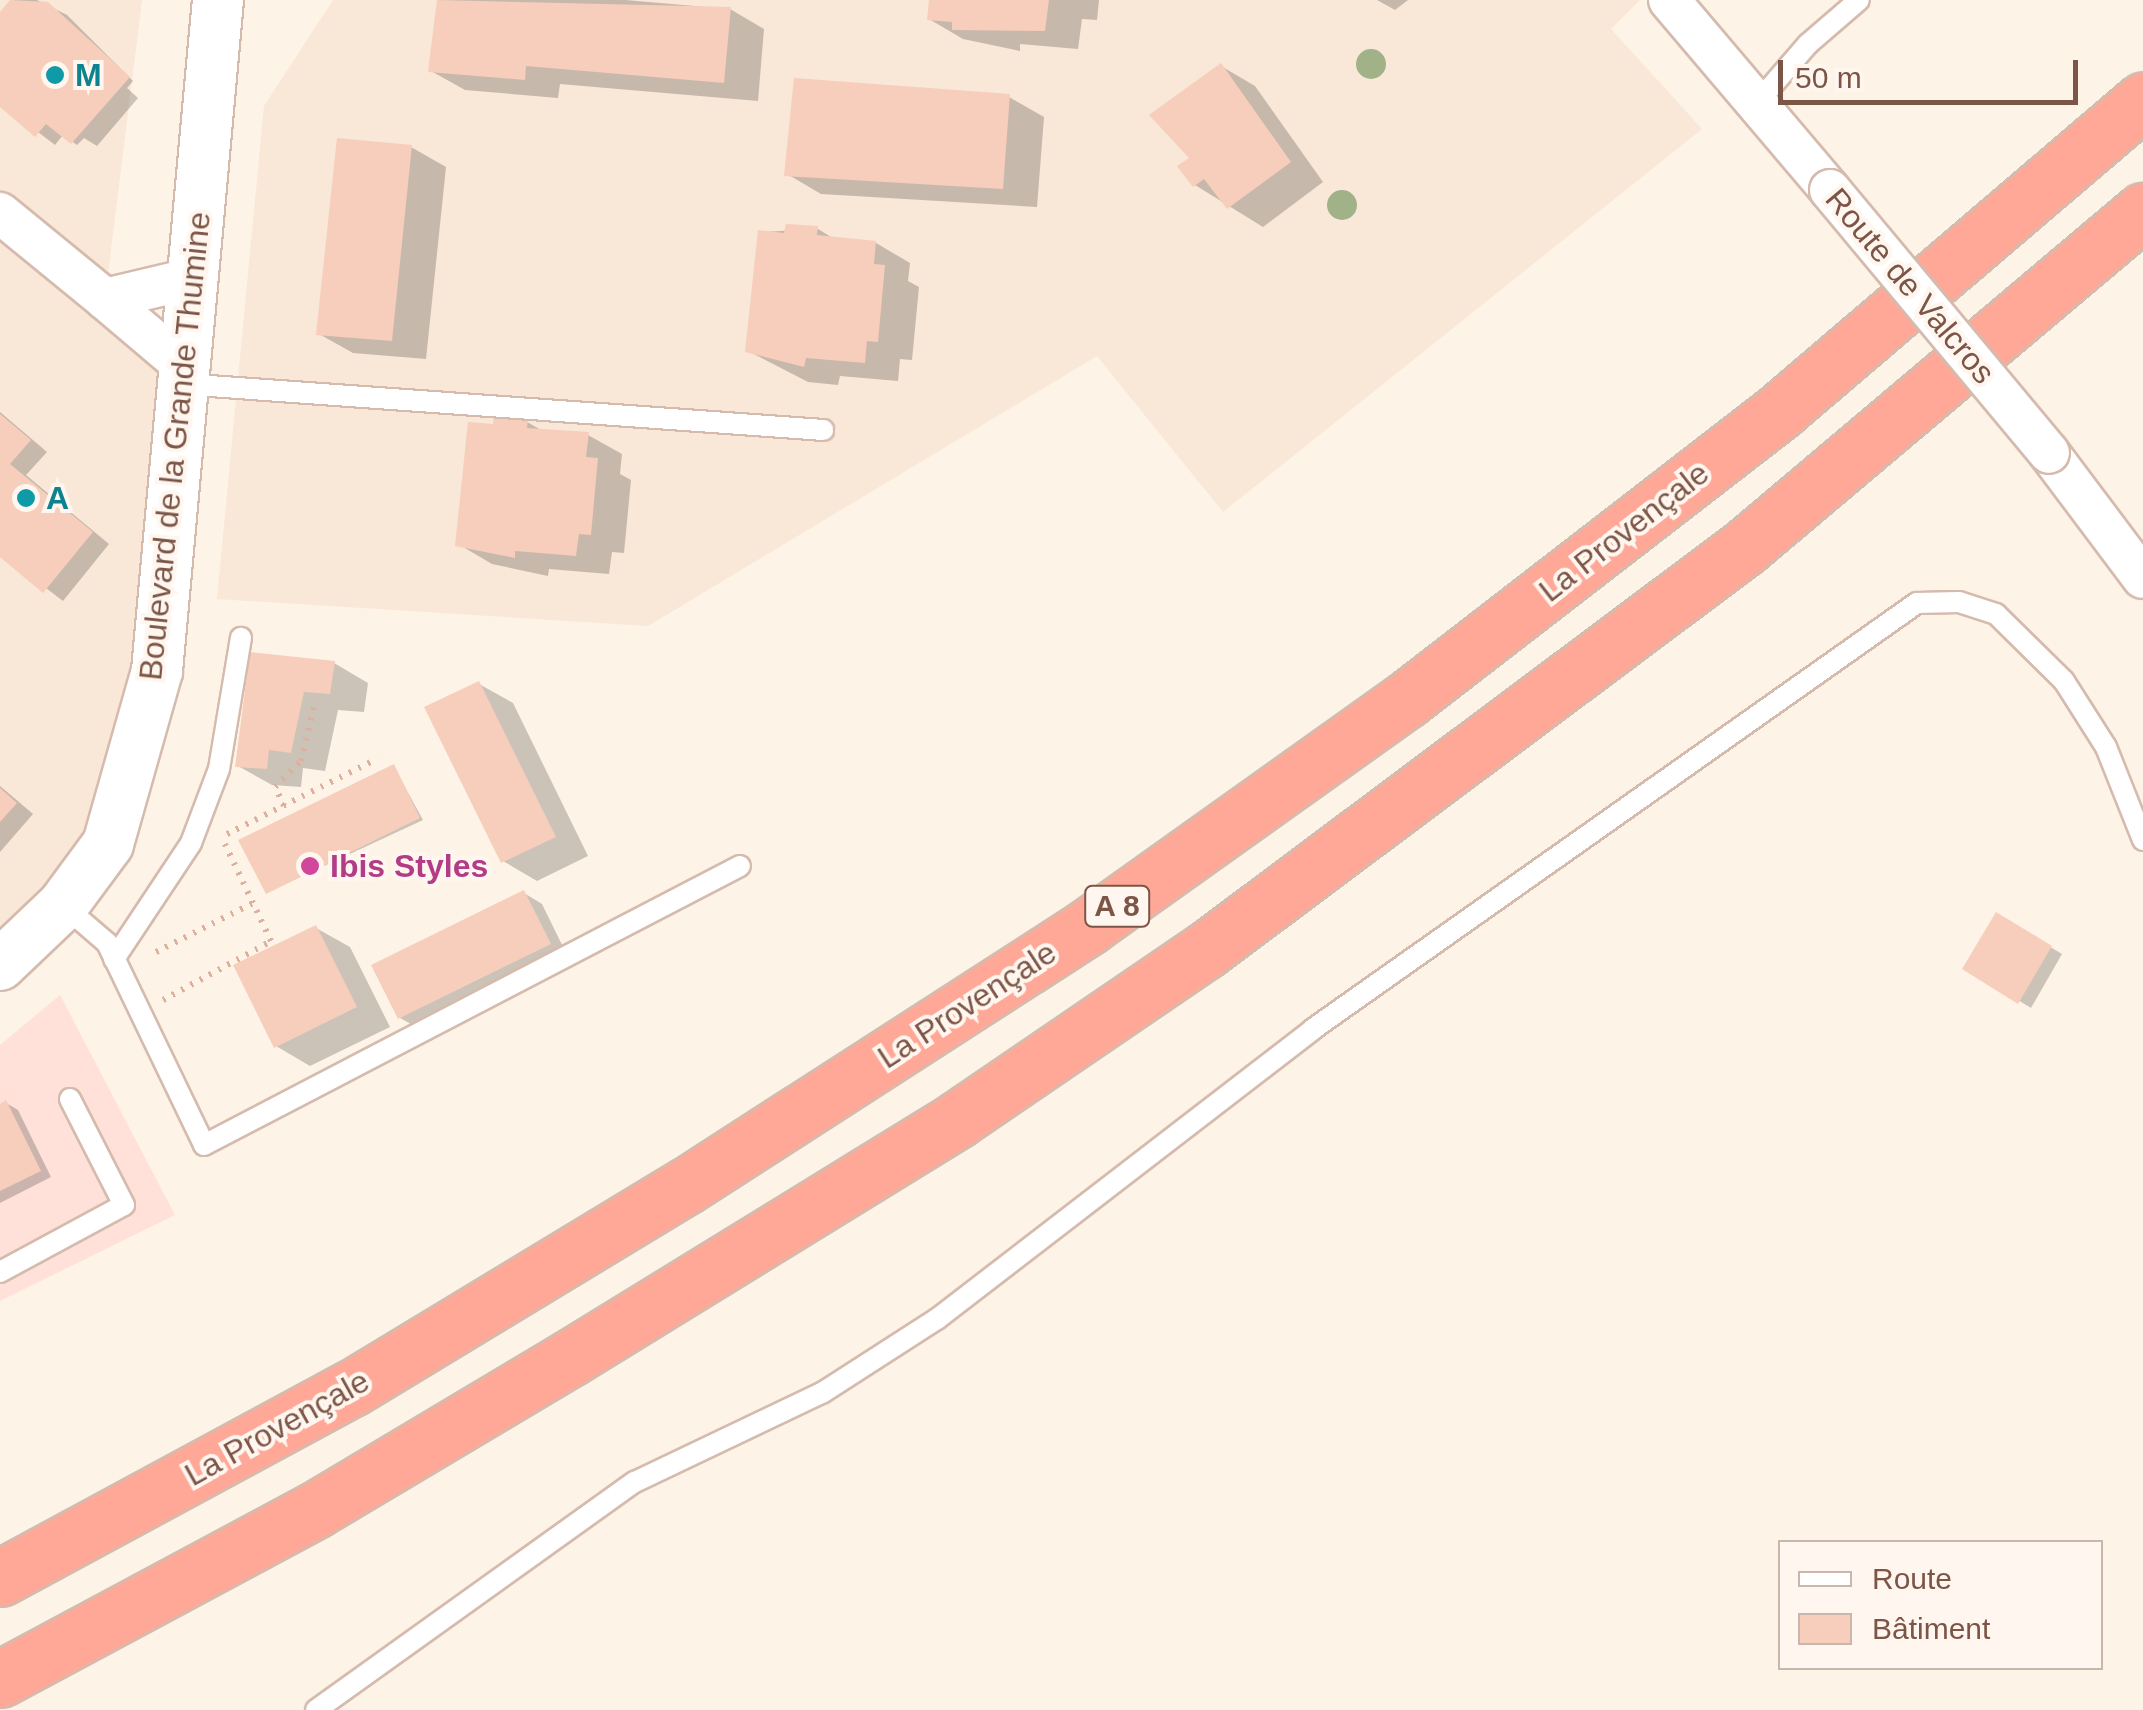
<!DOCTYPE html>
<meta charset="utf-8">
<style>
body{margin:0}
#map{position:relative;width:2143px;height:1710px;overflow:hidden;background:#fef3e7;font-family:Helvetica,sans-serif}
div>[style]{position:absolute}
.residential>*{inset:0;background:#f9e7d7}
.commercial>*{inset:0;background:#ffe1da}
.shadow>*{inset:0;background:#0003}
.building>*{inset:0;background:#f7cdbb}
.path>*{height:6px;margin-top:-3px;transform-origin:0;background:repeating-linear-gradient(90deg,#ddaf9d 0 2.5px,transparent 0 10.5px)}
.roads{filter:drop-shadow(2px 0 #d5bbad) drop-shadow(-2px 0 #d5bbad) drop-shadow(0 2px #d5bbad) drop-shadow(0 -2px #d5bbad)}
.service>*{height:20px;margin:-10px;padding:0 10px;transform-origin:10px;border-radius:10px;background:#fff}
.minor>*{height:40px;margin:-20px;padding:0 20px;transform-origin:20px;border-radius:20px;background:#fff}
.tertiary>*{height:50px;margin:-25px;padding:0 25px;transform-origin:25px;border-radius:25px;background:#fff}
.motorway>*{height:55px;margin:-27.5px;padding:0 27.5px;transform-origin:27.5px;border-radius:27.5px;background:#ffa897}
.bridges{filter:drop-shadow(2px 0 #d5bbad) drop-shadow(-2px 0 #d5bbad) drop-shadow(0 2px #d5bbad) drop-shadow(0 -2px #d5bbad)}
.minor-bridge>*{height:40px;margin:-20px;padding:0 20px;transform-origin:20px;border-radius:20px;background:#fff}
.trees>*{width:30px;height:30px;margin:-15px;border-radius:50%;background:#a1b289}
.dots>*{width:28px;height:28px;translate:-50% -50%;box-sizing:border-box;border:5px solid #fff7ef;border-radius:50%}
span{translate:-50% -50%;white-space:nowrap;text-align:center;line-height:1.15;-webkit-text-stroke:8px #fff7ef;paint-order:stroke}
.shield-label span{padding:2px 8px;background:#fff7ef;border:2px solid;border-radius:8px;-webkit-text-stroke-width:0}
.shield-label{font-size:30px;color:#7c5547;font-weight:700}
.culture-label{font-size:32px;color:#0d838f;font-weight:700}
.left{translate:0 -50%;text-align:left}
.street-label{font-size:32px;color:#7c5547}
.hotel-label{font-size:32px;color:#b23c85;font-weight:700}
.legend{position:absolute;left:1778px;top:1540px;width:325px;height:130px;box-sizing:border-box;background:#fff7ef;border:2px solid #cbb6ac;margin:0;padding:12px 18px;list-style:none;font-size:30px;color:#7c5547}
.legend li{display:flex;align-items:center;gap:20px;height:50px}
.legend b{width:50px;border:2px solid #cbb6ac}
.scale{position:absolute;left:1778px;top:60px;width:300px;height:45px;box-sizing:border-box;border:5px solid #7c5547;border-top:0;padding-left:12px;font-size:30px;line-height:35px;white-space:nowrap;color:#7c5547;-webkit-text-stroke:8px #fff7ef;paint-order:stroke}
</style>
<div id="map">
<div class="residential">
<i style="clip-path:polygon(0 0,142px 0,106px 290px,0 208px)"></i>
<i style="clip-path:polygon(333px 0,1640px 0,1611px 29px,1702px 129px,1223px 512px,1097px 356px,648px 626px,217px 599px,264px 106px)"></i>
<i style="clip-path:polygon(0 238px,173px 375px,139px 676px,91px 839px,0 929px)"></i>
</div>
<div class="commercial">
<i style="clip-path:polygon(60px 995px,175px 1215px,0 1301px,0 1045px)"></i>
</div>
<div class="shadow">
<i style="clip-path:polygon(14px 0,37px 0,67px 15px,133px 81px,127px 88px,138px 98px,97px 146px,84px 138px,77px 145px,63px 135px,55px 145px,0 103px,0 16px)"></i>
<i style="clip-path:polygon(439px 0,625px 0,730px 9px,764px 29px,758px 101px,560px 84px,558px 98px,465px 90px,431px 71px)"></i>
<i style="clip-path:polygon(931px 0,1099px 0,1097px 20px,1082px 19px,1078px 49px,1020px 44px,1020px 51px,963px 39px,929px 19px)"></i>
<i style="clip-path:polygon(1377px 0,1408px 0,1395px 10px)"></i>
<i style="clip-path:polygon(1221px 66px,1255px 86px,1323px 182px,1263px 227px,1195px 185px,1192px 158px)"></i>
<i style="clip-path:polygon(1009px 97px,1044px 117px,1037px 207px,821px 194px,787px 174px)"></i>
<i style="clip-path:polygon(411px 147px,446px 167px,426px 359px,353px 353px,319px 334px)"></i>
<i style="clip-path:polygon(818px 229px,836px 240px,876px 243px,910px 263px,908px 281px,919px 287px,912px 360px,900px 359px,898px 381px,840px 376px,838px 385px,808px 382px,748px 351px,761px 232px)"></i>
<i style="clip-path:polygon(0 412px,47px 452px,26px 475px,109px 544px,63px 601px,0 553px)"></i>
<i style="clip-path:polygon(527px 422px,543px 431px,588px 435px,622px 454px,620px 474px,631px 480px,624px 553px,612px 552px,609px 574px,549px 569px,548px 576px,492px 564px,458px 544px,496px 427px)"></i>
<i style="clip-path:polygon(334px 663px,368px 683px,364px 712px,338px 710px,325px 771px,303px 768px,301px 787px,272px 785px,238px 766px,249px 700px)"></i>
<i style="clip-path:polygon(479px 684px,513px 703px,588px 856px,537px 881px,503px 861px)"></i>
<i style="clip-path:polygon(394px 767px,423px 820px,268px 892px)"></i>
<i style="clip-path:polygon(0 786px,33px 814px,0 852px)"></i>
<i style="clip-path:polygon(524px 893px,542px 904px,567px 955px,418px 1028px,400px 1018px)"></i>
<i style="clip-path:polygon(1997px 915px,2062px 954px,2031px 1008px,1965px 968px)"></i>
<i style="clip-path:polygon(316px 928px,350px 947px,390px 1027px,310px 1066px,276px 1046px)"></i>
<i style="clip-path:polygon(6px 1103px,18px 1110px,51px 1177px,0 1203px,0 1106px)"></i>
</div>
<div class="building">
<i style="clip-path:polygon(10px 0,48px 2px,130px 77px,71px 144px,46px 124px,35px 137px,0 107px,0 12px)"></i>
<i style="clip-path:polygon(437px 0,731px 7px,724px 83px,526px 66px,525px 80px,428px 72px)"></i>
<i style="clip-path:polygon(929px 0,1049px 0,1045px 31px,952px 30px,952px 22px,927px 20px)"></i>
<i style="clip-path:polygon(1221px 63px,1291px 162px,1227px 209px,1204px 179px,1193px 187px,1177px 166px,1189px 158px,1149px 115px)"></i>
<i style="clip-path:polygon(794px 78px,1010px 94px,1003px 189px,784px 176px)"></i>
<i style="clip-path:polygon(337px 138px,412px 145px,392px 341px,316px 335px)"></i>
<i style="clip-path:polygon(786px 224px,818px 226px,817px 235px,876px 241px,874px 264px,885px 265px,878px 342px,867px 341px,865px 363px,806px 358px,804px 367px,745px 352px,758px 230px,784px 233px)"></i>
<i style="clip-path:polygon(0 414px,31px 440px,10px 464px,93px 532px,43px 593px,0 557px)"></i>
<i style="clip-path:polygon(494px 416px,528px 420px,527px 428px,589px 432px,586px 457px,598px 458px,591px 535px,579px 534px,576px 556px,515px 551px,515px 558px,455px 546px,468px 422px,493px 424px)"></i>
<i style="clip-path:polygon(250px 652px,335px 661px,330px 694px,304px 692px,291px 753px,269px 750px,267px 769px,235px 767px)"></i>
<i style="clip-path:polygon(479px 681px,556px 837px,501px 863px,424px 707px)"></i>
<i style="clip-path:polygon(394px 764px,420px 818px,266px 894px,238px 840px)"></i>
<i style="clip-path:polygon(0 788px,17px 803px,0 822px)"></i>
<i style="clip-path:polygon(524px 890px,551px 944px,398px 1019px,371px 965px)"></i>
<i style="clip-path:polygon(1996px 912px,2052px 946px,2018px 1004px,1962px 969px)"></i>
<i style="clip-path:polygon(316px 925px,357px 1007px,274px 1048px,233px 965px)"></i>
<i style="clip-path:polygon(6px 1100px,41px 1171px,0 1191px,0 1104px)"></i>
</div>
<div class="path">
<i style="left:284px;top:806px;width:21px;rotate:-115deg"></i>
<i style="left:275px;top:787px;width:37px;rotate:-45deg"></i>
<i style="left:301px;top:761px;width:61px;rotate:-76.7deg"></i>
<i style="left:227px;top:834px;width:168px;rotate:-26.6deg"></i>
<i style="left:156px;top:952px;width:109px;rotate:-26.8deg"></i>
<i style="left:163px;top:1000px;width:123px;rotate:-28.6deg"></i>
<i style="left:271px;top:941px;width:110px;rotate:-115.4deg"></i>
</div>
<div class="roads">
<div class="service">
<i style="left:1757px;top:103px;width:78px;rotate:-49.2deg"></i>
<i style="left:1808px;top:44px;width:67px;rotate:-40.8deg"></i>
<i style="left:182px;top:384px;width:643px;rotate:4.1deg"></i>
<i style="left:64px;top:906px;width:57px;rotate:40.7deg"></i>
<i style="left:107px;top:943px;width:224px;rotate:64.3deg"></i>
<i style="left:204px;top:1145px;width:604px;rotate:-27.5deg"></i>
<i style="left:114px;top:959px;width:139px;rotate:-56.4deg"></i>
<i style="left:191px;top:843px;width:79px;rotate:-69.3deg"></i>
<i style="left:219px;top:769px;width:133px;rotate:-80.5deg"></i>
<i style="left:0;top:1272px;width:141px;rotate:-28.4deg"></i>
<i style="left:124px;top:1205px;width:119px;rotate:-117deg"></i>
<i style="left:316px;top:1710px;width:392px;rotate:-35.6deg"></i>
<i style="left:635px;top:1482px;width:207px;rotate:-25.5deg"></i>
<i style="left:822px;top:1393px;width:137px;rotate:-32.8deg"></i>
<i style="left:937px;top:1319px;width:475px;rotate:-37.6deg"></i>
<i style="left:1313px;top:1029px;width:739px;rotate:-35.2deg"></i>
<i style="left:1917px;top:603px;width:42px;rotate:-1.4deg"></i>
<i style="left:1959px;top:602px;width:39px;rotate:18deg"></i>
<i style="left:1996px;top:614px;width:95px;rotate:44.6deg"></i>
<i style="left:2064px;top:681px;width:78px;rotate:57.5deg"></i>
<i style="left:2106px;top:747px;width:100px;rotate:68.3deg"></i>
</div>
<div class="minor">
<i style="left:1669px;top:0;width:249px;rotate:49.7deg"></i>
<i style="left:0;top:213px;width:136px;rotate:39.3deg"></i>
<i style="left:184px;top:366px;width:104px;rotate:-139.7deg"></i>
<i style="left:105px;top:299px;width:91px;rotate:-13.3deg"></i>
<i style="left:2049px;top:453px;width:156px;rotate:53.1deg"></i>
</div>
<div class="tertiary">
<i style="left:0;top:965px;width:87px;rotate:-43.6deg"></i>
<i style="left:63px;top:905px;width:76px;rotate:-53.6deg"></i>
<i style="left:108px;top:844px;width:180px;rotate:-74.2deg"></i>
<i style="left:157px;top:671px;width:674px;rotate:-84.81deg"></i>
</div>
<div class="motorway">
<i style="left:0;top:1578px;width:400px;rotate:-28.4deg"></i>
<i style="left:352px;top:1388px;width:390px;rotate:-31.2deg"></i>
<i style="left:686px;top:1186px;width:480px;rotate:-32.8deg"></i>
<i style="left:1089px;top:926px;width:389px;rotate:-35.5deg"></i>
<i style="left:1406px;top:700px;width:475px;rotate:-37.7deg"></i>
<i style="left:1782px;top:409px;width:475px;rotate:-40.5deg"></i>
<i style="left:0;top:1679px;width:357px;rotate:-28.2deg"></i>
<i style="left:315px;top:1510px;width:297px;rotate:-30.8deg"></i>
<i style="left:570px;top:1358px;width:456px;rotate:-31.6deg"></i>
<i style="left:958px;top:1119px;width:300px;rotate:-34.3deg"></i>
<i style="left:1206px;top:950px;width:673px;rotate:-36.78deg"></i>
<i style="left:1745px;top:547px;width:521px;rotate:-40.17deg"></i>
</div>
</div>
<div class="bridges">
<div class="minor-bridge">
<i style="left:1830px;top:190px;width:342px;rotate:50.2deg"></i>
</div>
</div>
<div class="trees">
<i style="left:1371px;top:64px"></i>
<i style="left:1342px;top:205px"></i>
</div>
<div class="dots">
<i style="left:55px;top:75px;background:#0f9aa8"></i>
<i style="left:26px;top:498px;background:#0f9aa8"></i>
<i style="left:310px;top:866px;background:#d1479c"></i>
</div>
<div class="shield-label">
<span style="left:1117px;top:906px">A 8</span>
</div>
<div class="culture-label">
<span class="left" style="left:75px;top:75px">M</span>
<span class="left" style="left:46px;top:498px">A</span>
</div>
<div class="street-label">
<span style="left:1910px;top:286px;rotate:50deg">Route de Valcros</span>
<span style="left:175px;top:446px;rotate:-84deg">Boulevard de la Grande Thumine</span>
<span style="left:1624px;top:532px;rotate:-38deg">La Provençale</span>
<span style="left:967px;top:1005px;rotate:-33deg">La Provençale</span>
<span style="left:277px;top:1428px;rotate:-29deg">La Provençale</span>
</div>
<div class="hotel-label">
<span class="left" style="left:330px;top:866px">Ibis Styles</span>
</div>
<ul class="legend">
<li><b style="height:12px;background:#fff"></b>Route</li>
<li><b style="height:28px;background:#f7cdbb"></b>Bâtiment</li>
</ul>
<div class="scale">50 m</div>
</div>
